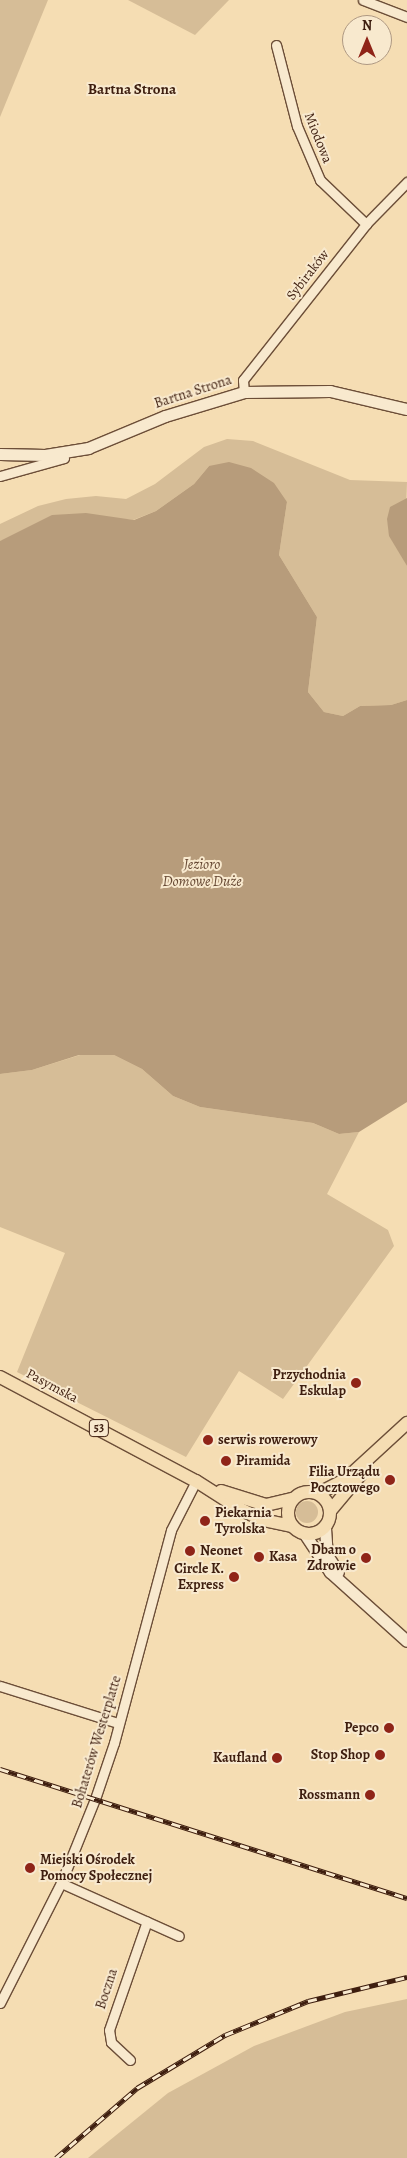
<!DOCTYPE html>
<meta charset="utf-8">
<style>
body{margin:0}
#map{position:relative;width:407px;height:2158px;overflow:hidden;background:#f5ddb3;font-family:Alegreya,serif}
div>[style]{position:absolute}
.green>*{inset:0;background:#d6bd97}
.round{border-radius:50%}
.water>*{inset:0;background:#b79c7b}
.roads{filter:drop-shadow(1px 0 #6c4e38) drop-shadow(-1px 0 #6c4e38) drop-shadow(0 1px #6c4e38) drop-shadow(0 -1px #6c4e38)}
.street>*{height:9px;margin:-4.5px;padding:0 4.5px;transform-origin:4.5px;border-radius:4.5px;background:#f8e9ce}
.secondary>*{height:11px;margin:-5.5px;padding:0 5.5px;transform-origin:5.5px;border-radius:5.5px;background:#f8e9ce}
.primary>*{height:12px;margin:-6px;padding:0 6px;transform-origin:6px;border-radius:6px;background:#f5ddb3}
.primary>.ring{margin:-6px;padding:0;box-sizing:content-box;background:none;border:12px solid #f5ddb3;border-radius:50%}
.rail>*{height:5px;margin-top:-2.5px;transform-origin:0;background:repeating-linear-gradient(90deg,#f8e9ce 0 9px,#3e1e0f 0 18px);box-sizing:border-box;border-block:1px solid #3e1e0f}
.dots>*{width:14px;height:14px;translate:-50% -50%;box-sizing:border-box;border:2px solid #f8e9ce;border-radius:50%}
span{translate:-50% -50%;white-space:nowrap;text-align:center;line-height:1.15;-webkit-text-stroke:4px #f8e9ce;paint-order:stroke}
.shield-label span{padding:1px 4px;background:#f8e9ce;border:1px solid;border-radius:4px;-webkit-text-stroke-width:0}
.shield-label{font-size:12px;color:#3e1e0f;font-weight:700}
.street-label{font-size:14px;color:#3e1e0f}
.poi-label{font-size:14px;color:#3e1e0f;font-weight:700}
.right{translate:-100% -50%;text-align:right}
.left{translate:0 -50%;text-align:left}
.neighbourhood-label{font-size:15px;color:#3e1e0f;font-weight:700}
.water-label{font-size:15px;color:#684a35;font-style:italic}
.north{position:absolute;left:342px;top:15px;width:50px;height:50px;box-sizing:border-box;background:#f8e9ce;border:1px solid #ae9882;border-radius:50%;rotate:0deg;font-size:14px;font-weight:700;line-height:20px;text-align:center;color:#3e1e0f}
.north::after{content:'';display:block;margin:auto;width:18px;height:22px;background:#8f2418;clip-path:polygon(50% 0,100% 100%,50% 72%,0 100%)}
</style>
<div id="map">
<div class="green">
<i style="clip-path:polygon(0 0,48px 0,0 117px)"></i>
<i style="clip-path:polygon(128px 0,229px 0,195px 35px)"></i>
<i style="clip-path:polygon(227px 439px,253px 441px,350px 480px,407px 482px,404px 559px,407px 566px,407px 700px,391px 705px,360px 706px,343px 716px,324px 712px,308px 692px,317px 617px,279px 555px,287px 502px,209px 466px,194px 484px,156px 511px,133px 520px,110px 518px,0 541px,0 524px,38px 506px,66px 499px,96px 496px,126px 499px,155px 484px,204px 447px)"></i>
<i style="clip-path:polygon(80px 1055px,114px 1055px,142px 1069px,173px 1096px,200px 1107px,313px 1123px,339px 1134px,359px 1132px,327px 1194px,388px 1230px,394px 1246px,283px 1399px,239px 1371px,186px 1457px,17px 1372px,65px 1253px,0 1227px,0 1074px,32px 1070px)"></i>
<i class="round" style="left:296px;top:1501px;width:22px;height:22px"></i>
<i style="clip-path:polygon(407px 1999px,407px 2158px,88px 2158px,168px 2093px,254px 2046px,345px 2012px)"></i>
</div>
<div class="water">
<i style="clip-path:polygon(229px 462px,251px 468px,274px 483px,287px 502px,279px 555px,317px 617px,308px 692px,324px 712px,343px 716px,360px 706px,391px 705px,407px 700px,407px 1102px,359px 1132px,339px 1134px,313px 1123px,200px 1107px,173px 1096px,142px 1069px,114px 1055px,79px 1055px,32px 1070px,0 1074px,0 541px,52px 515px,86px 513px,134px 520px,156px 511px,194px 484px,209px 466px)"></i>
<i style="clip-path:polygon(407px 498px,407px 566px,389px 536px,387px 519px,390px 507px)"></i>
</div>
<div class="roads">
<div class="street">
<i style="left:363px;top:0;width:47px;rotate:21.1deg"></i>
<i style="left:276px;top:45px;width:84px;rotate:75.5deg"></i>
<i style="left:297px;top:126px;width:59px;rotate:66.9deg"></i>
<i style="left:320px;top:180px;width:64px;rotate:43.7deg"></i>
<i style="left:244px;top:392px;width:12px;rotate:-95deg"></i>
<i style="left:243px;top:380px;width:199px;rotate:-51.7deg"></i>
<i style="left:366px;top:224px;width:59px;rotate:-45.7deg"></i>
<i style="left:0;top:476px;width:66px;rotate:-15.7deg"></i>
<i style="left:64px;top:458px;width:5px;rotate:-101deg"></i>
<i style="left:0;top:1686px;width:124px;rotate:17.4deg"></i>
<i style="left:61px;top:1883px;width:129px;rotate:24.2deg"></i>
<i style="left:0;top:2003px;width:135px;rotate:-63.1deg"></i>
<i style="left:61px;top:1883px;width:91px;rotate:-68deg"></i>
<i style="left:95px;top:1799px;width:59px;rotate:-71.3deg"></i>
<i style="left:114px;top:1743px;width:220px;rotate:-75deg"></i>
<i style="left:171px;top:1530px;width:55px;rotate:-63deg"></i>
<i style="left:130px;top:2060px;width:26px;rotate:-137deg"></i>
<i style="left:111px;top:2042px;width:12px;rotate:-99deg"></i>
<i style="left:109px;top:2030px;width:115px;rotate:-70.8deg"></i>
</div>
<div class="secondary">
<i style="left:0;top:454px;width:45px;rotate:1.3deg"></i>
<i style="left:45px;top:455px;width:44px;rotate:-9.2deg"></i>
<i style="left:88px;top:448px;width:83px;rotate:-22.6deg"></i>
<i style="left:165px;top:416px;width:83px;rotate:-16.9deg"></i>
<i style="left:244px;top:392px;width:86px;rotate:-0.7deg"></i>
<i style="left:330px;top:391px;width:79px;rotate:13.2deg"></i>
<i style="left:325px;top:1528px;width:27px;rotate:86deg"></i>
<i style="left:327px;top:1555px;width:20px;rotate:57deg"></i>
<i style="left:304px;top:1533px;width:47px;rotate:56.3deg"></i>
<i style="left:330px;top:1572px;width:103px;rotate:41.9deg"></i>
</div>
<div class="primary">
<i style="left:0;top:1377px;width:222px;rotate:28deg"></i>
<i style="left:196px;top:1481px;width:52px;rotate:32.5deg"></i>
<i style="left:240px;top:1509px;width:25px;rotate:26deg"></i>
<i style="left:263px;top:1520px;width:30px;rotate:12deg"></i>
<i style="left:221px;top:1491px;width:47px;rotate:17.3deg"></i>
<i style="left:266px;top:1505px;width:27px;rotate:-13deg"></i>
<i class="ring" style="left:288px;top:1492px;width:30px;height:30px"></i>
<i style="left:319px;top:1493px;width:30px;rotate:-27deg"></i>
<i style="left:346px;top:1479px;width:83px;rotate:-42.6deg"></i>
<i style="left:331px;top:1510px;width:47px;rotate:-50.2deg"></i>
</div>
</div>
<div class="rail">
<i style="left:0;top:1769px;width:427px;rotate:17.6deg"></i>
<i style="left:56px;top:2158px;width:107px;rotate:-40.8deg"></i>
<i style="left:137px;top:2088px;width:103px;rotate:-31.1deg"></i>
<i style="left:225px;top:2035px;width:90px;rotate:-22.3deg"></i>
<i style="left:308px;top:2001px;width:102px;rotate:-13.6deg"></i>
</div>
<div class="dots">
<i style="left:356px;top:1383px;background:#8f2418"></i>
<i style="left:208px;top:1440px;background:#8f2418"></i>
<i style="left:226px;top:1461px;background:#8f2418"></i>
<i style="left:390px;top:1480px;background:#8f2418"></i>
<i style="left:205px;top:1521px;background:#8f2418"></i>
<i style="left:190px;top:1551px;background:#8f2418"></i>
<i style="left:259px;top:1557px;background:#8f2418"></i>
<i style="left:366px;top:1558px;background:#8f2418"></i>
<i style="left:234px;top:1577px;background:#8f2418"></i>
<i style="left:389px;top:1728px;background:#8f2418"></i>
<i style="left:380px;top:1755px;background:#8f2418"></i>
<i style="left:277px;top:1758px;background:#8f2418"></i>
<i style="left:370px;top:1795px;background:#8f2418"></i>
<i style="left:30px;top:1868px;background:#8f2418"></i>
</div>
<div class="shield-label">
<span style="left:99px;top:1428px">53</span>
</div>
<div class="street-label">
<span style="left:318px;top:138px;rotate:68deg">Miodowa</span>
<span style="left:308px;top:275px;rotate:-52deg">Sybiraków</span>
<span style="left:193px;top:392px;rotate:-18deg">Bartna Strona</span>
<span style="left:52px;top:1386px;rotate:28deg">Pasymska</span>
<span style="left:97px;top:1742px;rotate:-73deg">Bohaterów Westerplatte</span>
<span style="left:107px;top:1989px;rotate:-72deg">Boczna</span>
</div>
<div class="poi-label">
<span class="right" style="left:346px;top:1383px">Przychodnia<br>Eskulap</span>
<span class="left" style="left:218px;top:1440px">serwis rowerowy</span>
<span class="left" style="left:236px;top:1461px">Piramida</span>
<span class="right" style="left:380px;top:1480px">Filia Urządu<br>Pocztowego</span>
<span class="left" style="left:215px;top:1521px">Piekarnia<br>Tyrolska</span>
<span class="right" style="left:356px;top:1558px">Dbam o<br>Zdrowie</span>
<span class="left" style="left:200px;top:1551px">Neonet</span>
<span class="left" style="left:269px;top:1557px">Kasa</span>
<span class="right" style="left:224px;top:1577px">Circle K.<br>Express</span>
<span class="right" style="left:379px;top:1728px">Pepco</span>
<span class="right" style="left:370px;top:1755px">Stop Shop</span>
<span class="right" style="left:267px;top:1758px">Kaufland</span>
<span class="right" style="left:360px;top:1795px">Rossmann</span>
<span class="left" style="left:40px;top:1868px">Miejski Ośrodek<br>Pomocy Społecznej</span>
</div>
<div class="neighbourhood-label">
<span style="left:132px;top:90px">Bartna Strona</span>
</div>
<div class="water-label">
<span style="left:202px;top:873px">Jezioro<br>Domowe Duże</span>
</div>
<div class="north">N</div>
</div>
